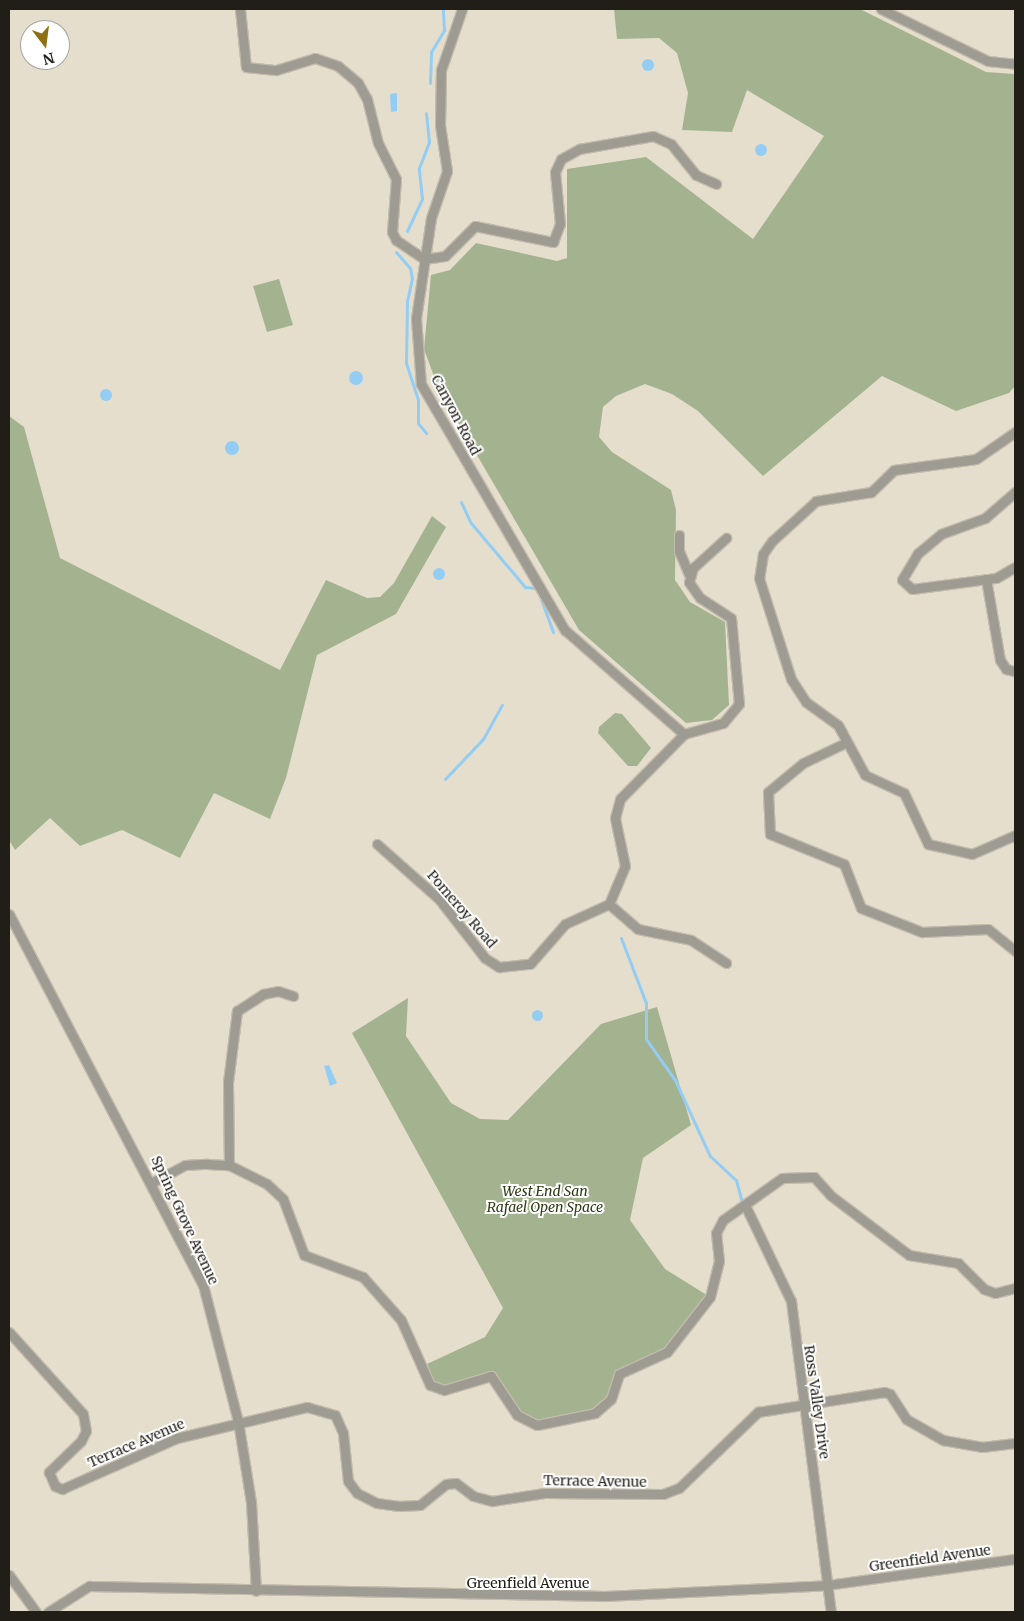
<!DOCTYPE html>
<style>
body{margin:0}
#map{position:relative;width:1024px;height:1621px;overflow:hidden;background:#e6decc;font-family:Merriweather,serif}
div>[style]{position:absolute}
.green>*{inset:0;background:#a4b38f}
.water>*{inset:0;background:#93cdf3}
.round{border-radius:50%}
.stream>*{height:3px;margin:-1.5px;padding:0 1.5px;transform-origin:1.5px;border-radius:1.5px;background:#93cdf3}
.roads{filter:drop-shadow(1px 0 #c3bbac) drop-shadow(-1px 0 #c3bbac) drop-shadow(0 1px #c3bbac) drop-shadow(0 -1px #c3bbac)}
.minor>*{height:9px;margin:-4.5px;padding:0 4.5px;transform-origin:4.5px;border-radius:4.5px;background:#9e9b93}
span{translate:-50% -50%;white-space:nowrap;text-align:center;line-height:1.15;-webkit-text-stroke:4px #fff;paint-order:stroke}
.street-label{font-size:14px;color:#211e18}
.park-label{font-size:14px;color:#2e3c12;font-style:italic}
.frame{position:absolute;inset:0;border:10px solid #211e18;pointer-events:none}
.north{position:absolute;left:20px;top:20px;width:50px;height:50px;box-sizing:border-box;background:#fff;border:1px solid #a6a5a3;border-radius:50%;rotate:165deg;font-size:14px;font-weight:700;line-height:20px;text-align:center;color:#211e18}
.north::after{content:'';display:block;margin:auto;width:18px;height:22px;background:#8e7013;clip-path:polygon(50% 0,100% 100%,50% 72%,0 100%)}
</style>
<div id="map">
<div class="green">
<i style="clip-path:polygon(614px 9px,860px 9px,986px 72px,1015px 74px,1015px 386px,1009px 393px,956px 411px,882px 376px,763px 476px,698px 411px,672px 394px,645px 384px,616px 396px,603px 407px,599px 437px,612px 452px,671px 490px,676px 510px,675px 580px,690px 602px,725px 622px,729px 705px,712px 720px,686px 723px,579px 630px,439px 390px,424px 349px,431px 275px,450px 270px,476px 243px,557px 261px,567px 258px,567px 169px,646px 157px,753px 239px,824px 136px,747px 90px,732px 132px,682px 130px,688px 93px,677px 53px,659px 38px,617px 39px)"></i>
<i style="clip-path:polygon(279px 279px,293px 325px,267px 332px,253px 286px)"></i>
<i style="clip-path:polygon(9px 416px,24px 427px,60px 558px,280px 670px,326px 580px,367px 598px,380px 597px,394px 583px,432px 516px,446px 527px,396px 614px,317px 655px,286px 778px,270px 819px,214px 793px,180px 858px,122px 830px,80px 846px,50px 818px,15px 850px,9px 840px)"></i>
<i style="clip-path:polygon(615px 713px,622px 714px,651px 748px,637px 766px,628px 766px,598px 733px,599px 727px)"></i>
<i style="clip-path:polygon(408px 998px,406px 1036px,451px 1103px,480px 1119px,508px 1120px,601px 1024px,657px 1007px,691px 1125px,643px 1158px,630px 1220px,665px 1269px,710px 1297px,659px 1358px,625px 1369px,611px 1399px,578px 1420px,524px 1421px,497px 1379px,437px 1390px,427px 1364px,485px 1337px,503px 1308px,352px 1033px)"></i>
</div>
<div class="water">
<i class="round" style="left:642px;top:59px;width:12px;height:12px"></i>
<i style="clip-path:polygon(397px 93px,397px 111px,391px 112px,390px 94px)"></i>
<i class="round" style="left:755px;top:144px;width:12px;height:12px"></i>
<i class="round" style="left:349px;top:371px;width:14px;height:14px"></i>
<i class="round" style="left:100px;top:389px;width:12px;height:12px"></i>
<i class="round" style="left:225px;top:441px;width:14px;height:14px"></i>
<i class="round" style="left:433px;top:568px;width:12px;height:12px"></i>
<i class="round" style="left:531.5px;top:1009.5px;width:11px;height:11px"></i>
<i style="clip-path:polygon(329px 1065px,337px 1083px,330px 1086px,324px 1066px)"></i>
</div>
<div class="stream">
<i style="left:430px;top:83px;width:31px;rotate:-88deg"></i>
<i style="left:431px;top:52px;width:26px;rotate:-59deg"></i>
<i style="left:444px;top:30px;width:21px;rotate:-93deg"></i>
<i style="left:407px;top:231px;width:35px;rotate:-65deg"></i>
<i style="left:422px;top:199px;width:31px;rotate:-96deg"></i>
<i style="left:419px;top:168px;width:28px;rotate:-69deg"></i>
<i style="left:429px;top:142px;width:29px;rotate:-96deg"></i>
<i style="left:396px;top:252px;width:21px;rotate:49deg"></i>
<i style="left:410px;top:268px;width:10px;rotate:79deg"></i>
<i style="left:412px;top:278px;width:24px;rotate:102deg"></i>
<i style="left:407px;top:301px;width:62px;rotate:90.9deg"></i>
<i style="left:406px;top:363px;width:39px;rotate:72deg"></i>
<i style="left:418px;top:400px;width:23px;rotate:90deg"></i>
<i style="left:418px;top:423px;width:13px;rotate:51deg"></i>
<i style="left:461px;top:502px;width:23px;rotate:65deg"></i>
<i style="left:471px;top:523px;width:84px;rotate:49.8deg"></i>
<i style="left:525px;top:587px;width:12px;rotate:5deg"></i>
<i style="left:537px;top:588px;width:47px;rotate:70deg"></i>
<i style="left:445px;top:779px;width:55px;rotate:-46.5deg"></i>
<i style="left:483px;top:739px;width:39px;rotate:-61deg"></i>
<i style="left:621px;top:938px;width:70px;rotate:69deg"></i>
<i style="left:646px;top:1003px;width:36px;rotate:90deg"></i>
<i style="left:646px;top:1039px;width:50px;rotate:54.7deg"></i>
<i style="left:675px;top:1080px;width:84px;rotate:65.3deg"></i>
<i style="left:710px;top:1156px;width:35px;rotate:43deg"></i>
<i style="left:736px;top:1180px;width:23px;rotate:75deg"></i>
</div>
<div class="roads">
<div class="minor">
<i style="left:240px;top:9px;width:58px;rotate:84.1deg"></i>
<i style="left:246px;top:67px;width:30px;rotate:6deg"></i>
<i style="left:276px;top:70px;width:41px;rotate:-17.1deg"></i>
<i style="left:315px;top:58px;width:24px;rotate:19deg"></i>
<i style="left:338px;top:66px;width:26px;rotate:40deg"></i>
<i style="left:358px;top:83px;width:18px;rotate:61deg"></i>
<i style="left:367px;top:99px;width:45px;rotate:76deg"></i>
<i style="left:378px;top:143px;width:40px;rotate:63.4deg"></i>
<i style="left:396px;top:179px;width:53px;rotate:94.3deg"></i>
<i style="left:392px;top:232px;width:9px;rotate:63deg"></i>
<i style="left:396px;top:240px;width:34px;rotate:34deg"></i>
<i style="left:424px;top:259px;width:21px;rotate:-8deg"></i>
<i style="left:445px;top:256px;width:42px;rotate:-45deg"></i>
<i style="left:475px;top:226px;width:80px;rotate:11.6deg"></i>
<i style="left:553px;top:242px;width:19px;rotate:-69deg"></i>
<i style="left:560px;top:224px;width:52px;rotate:-95.5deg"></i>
<i style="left:555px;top:172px;width:14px;rotate:-65deg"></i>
<i style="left:561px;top:159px;width:21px;rotate:-29deg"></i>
<i style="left:579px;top:149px;width:75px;rotate:-10deg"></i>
<i style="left:653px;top:136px;width:20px;rotate:24deg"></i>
<i style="left:671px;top:144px;width:40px;rotate:51deg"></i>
<i style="left:696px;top:175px;width:22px;rotate:24deg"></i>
<i style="left:462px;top:9px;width:65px;rotate:109deg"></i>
<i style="left:441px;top:70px;width:55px;rotate:91deg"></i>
<i style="left:440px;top:125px;width:47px;rotate:81.3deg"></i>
<i style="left:447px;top:171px;width:50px;rotate:108.8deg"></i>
<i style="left:431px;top:218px;width:101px;rotate:98.5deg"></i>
<i style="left:416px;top:318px;width:66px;rotate:85.7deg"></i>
<i style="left:421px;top:384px;width:285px;rotate:59.7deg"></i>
<i style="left:565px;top:630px;width:158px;rotate:41.2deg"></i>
<i style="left:881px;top:9px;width:119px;rotate:25.9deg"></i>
<i style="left:988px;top:61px;width:27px;rotate:6deg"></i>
<i style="left:1015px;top:432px;width:47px;rotate:145.3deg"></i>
<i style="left:976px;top:459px;width:83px;rotate:172.4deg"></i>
<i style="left:894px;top:470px;width:32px;rotate:136deg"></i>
<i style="left:871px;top:492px;width:56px;rotate:170.7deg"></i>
<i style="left:816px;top:501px;width:59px;rotate:137.7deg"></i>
<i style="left:772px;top:541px;width:16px;rotate:125deg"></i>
<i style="left:763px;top:554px;width:24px;rotate:99deg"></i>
<i style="left:759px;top:578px;width:106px;rotate:72.4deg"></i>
<i style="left:791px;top:679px;width:27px;rotate:57deg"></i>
<i style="left:806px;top:702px;width:39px;rotate:36deg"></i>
<i style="left:838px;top:725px;width:57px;rotate:61.6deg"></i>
<i style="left:865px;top:775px;width:43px;rotate:24.8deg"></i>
<i style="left:904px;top:793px;width:56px;rotate:64.8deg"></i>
<i style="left:928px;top:844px;width:45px;rotate:12.8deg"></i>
<i style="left:972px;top:854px;width:47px;rotate:-23.8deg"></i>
<i style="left:1015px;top:492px;width:40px;rotate:139deg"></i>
<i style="left:985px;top:518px;width:47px;rotate:160deg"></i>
<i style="left:941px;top:534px;width:30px;rotate:140deg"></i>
<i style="left:918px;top:553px;width:31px;rotate:121deg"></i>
<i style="left:902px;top:580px;width:13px;rotate:42deg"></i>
<i style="left:912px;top:589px;width:85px;rotate:-7.5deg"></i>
<i style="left:996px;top:578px;width:22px;rotate:-30deg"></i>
<i style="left:679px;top:535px;width:16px;rotate:90deg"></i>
<i style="left:679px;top:551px;width:25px;rotate:67deg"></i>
<i style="left:986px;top:579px;width:82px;rotate:80.2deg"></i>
<i style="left:1000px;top:660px;width:11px;rotate:56deg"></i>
<i style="left:1006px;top:669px;width:9px;rotate:13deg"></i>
<i style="left:845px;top:743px;width:47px;rotate:154.5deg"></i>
<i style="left:803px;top:763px;width:45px;rotate:140.4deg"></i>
<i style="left:768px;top:792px;width:42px;rotate:87.3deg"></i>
<i style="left:770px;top:834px;width:80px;rotate:22.1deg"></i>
<i style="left:844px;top:864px;width:47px;rotate:68.9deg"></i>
<i style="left:861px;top:908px;width:66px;rotate:21.5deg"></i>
<i style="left:922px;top:932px;width:66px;rotate:-2.6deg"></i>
<i style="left:988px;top:929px;width:35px;rotate:39deg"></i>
<i style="left:377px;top:844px;width:83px;rotate:41.6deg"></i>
<i style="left:439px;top:899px;width:75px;rotate:52.1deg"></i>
<i style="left:485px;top:958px;width:17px;rotate:33deg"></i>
<i style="left:499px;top:967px;width:31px;rotate:-6deg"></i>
<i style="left:530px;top:964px;width:53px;rotate:-48.8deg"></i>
<i style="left:565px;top:924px;width:48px;rotate:-24.4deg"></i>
<i style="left:609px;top:904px;width:41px;rotate:-67.2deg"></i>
<i style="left:625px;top:866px;width:49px;rotate:-101.8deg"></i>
<i style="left:615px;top:818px;width:20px;rotate:-75deg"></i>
<i style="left:620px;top:799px;width:91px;rotate:-45.4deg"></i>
<i style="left:684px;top:734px;width:41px;rotate:-15.8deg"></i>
<i style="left:723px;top:723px;width:25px;rotate:-50deg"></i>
<i style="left:739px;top:704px;width:86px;rotate:-95.3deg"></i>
<i style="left:731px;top:618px;width:37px;rotate:-147deg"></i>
<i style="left:700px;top:598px;width:19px;rotate:-125deg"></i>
<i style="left:689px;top:582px;width:15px;rotate:-74deg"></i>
<i style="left:693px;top:568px;width:45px;rotate:-42.3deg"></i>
<i style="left:609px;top:904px;width:38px;rotate:41deg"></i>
<i style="left:638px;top:929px;width:54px;rotate:11.7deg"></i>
<i style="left:691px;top:940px;width:42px;rotate:33.3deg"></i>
<i style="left:9px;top:914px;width:419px;rotate:62.4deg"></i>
<i style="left:203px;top:1285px;width:140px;rotate:75.6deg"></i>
<i style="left:238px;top:1421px;width:82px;rotate:80.9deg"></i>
<i style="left:251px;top:1502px;width:89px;rotate:86.8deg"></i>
<i style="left:229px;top:1165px;width:83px;rotate:-90.7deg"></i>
<i style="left:228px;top:1082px;width:72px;rotate:-82.8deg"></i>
<i style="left:237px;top:1011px;width:31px;rotate:-33deg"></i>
<i style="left:263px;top:994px;width:15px;rotate:-11deg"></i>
<i style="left:278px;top:991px;width:16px;rotate:18deg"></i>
<i style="left:153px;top:1182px;width:36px;rotate:-28deg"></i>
<i style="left:185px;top:1165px;width:22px;rotate:-3deg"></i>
<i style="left:207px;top:1164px;width:22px;rotate:3deg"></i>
<i style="left:229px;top:1165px;width:42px;rotate:26.6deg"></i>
<i style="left:267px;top:1184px;width:22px;rotate:43deg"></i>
<i style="left:283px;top:1199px;width:60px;rotate:69.4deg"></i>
<i style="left:304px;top:1255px;width:63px;rotate:20.4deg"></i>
<i style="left:363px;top:1277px;width:57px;rotate:48.5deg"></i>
<i style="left:401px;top:1320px;width:71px;rotate:66deg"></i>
<i style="left:430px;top:1385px;width:15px;rotate:20deg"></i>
<i style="left:444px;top:1390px;width:49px;rotate:-16.6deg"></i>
<i style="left:491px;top:1376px;width:47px;rotate:56.3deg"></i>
<i style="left:517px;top:1415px;width:22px;rotate:27deg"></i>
<i style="left:537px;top:1425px;width:59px;rotate:-11.7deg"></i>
<i style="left:595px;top:1413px;width:21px;rotate:-41deg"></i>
<i style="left:611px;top:1399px;width:26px;rotate:-72deg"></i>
<i style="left:619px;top:1374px;width:53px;rotate:-24.6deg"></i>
<i style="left:667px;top:1352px;width:70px;rotate:-52deg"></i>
<i style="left:710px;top:1297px;width:37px;rotate:-76deg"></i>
<i style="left:719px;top:1261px;width:28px;rotate:-96deg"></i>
<i style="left:716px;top:1233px;width:15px;rotate:-62deg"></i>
<i style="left:723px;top:1220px;width:72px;rotate:-35.4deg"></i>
<i style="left:782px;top:1178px;width:32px;rotate:-2deg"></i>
<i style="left:814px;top:1177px;width:24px;rotate:48deg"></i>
<i style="left:830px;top:1195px;width:99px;rotate:37.2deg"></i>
<i style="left:909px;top:1255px;width:50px;rotate:9.3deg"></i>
<i style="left:958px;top:1263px;width:37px;rotate:45deg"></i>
<i style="left:984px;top:1289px;width:12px;rotate:20deg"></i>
<i style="left:995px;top:1293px;width:21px;rotate:-14deg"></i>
<i style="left:745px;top:1205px;width:106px;rotate:64.4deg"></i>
<i style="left:791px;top:1301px;width:314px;rotate:82.7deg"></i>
<i style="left:9px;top:1332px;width:110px;rotate:47.9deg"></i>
<i style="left:83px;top:1414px;width:17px;rotate:80deg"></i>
<i style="left:86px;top:1431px;width:11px;rotate:117deg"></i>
<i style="left:81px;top:1441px;width:45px;rotate:135.9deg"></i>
<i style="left:49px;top:1472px;width:15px;rotate:67deg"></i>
<i style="left:55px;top:1486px;width:8px;rotate:23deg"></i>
<i style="left:62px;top:1489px;width:126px;rotate:-23.9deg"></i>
<i style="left:177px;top:1438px;width:134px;rotate:-13.4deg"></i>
<i style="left:307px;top:1407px;width:29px;rotate:16deg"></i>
<i style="left:335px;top:1415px;width:20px;rotate:66deg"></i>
<i style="left:343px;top:1433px;width:48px;rotate:84.1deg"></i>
<i style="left:348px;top:1481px;width:15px;rotate:53deg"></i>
<i style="left:357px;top:1493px;width:22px;rotate:27deg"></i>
<i style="left:377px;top:1503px;width:22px;rotate:8deg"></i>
<i style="left:399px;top:1506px;width:21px;rotate:-3deg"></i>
<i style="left:420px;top:1505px;width:33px;rotate:-39deg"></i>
<i style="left:446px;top:1484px;width:10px;rotate:-6deg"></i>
<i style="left:456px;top:1483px;width:21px;rotate:37deg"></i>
<i style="left:473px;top:1496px;width:20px;rotate:15deg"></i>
<i style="left:492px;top:1501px;width:53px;rotate:-8.7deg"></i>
<i style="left:544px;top:1493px;width:119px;rotate:0.5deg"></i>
<i style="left:663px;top:1494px;width:17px;rotate:-21deg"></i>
<i style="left:679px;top:1488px;width:110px;rotate:-43.9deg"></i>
<i style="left:758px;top:1412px;width:128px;rotate:-9deg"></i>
<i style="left:884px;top:1392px;width:6px;rotate:18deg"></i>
<i style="left:890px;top:1394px;width:30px;rotate:57deg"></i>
<i style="left:906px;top:1419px;width:43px;rotate:29.6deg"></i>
<i style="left:943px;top:1440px;width:40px;rotate:10deg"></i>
<i style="left:982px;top:1447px;width:33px;rotate:-7deg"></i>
<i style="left:9px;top:1575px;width:46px;rotate:53.9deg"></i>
<i style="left:48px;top:1612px;width:49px;rotate:-32.4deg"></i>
<i style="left:89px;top:1586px;width:516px;rotate:1.11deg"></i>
<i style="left:605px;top:1596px;width:222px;rotate:-2.8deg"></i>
<i style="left:827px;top:1585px;width:190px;rotate:-7.9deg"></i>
</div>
</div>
<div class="street-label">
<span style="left:456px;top:415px;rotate:62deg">Canyon Road</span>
<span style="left:462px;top:909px;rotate:49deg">Pomeroy Road</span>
<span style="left:185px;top:1220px;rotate:65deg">Spring Grove Avenue</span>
<span style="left:817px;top:1402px;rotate:82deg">Ross Valley Drive</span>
<span style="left:136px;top:1443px;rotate:-23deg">Terrace Avenue</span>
<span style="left:595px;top:1481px;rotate:1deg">Terrace Avenue</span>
<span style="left:930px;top:1558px;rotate:-8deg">Greenfield Avenue</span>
<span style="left:528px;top:1583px">Greenfield Avenue</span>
</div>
<div class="park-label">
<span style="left:545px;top:1199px">West End San<br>Rafael Open Space</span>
</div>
<div class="frame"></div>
<div class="north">N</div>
</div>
